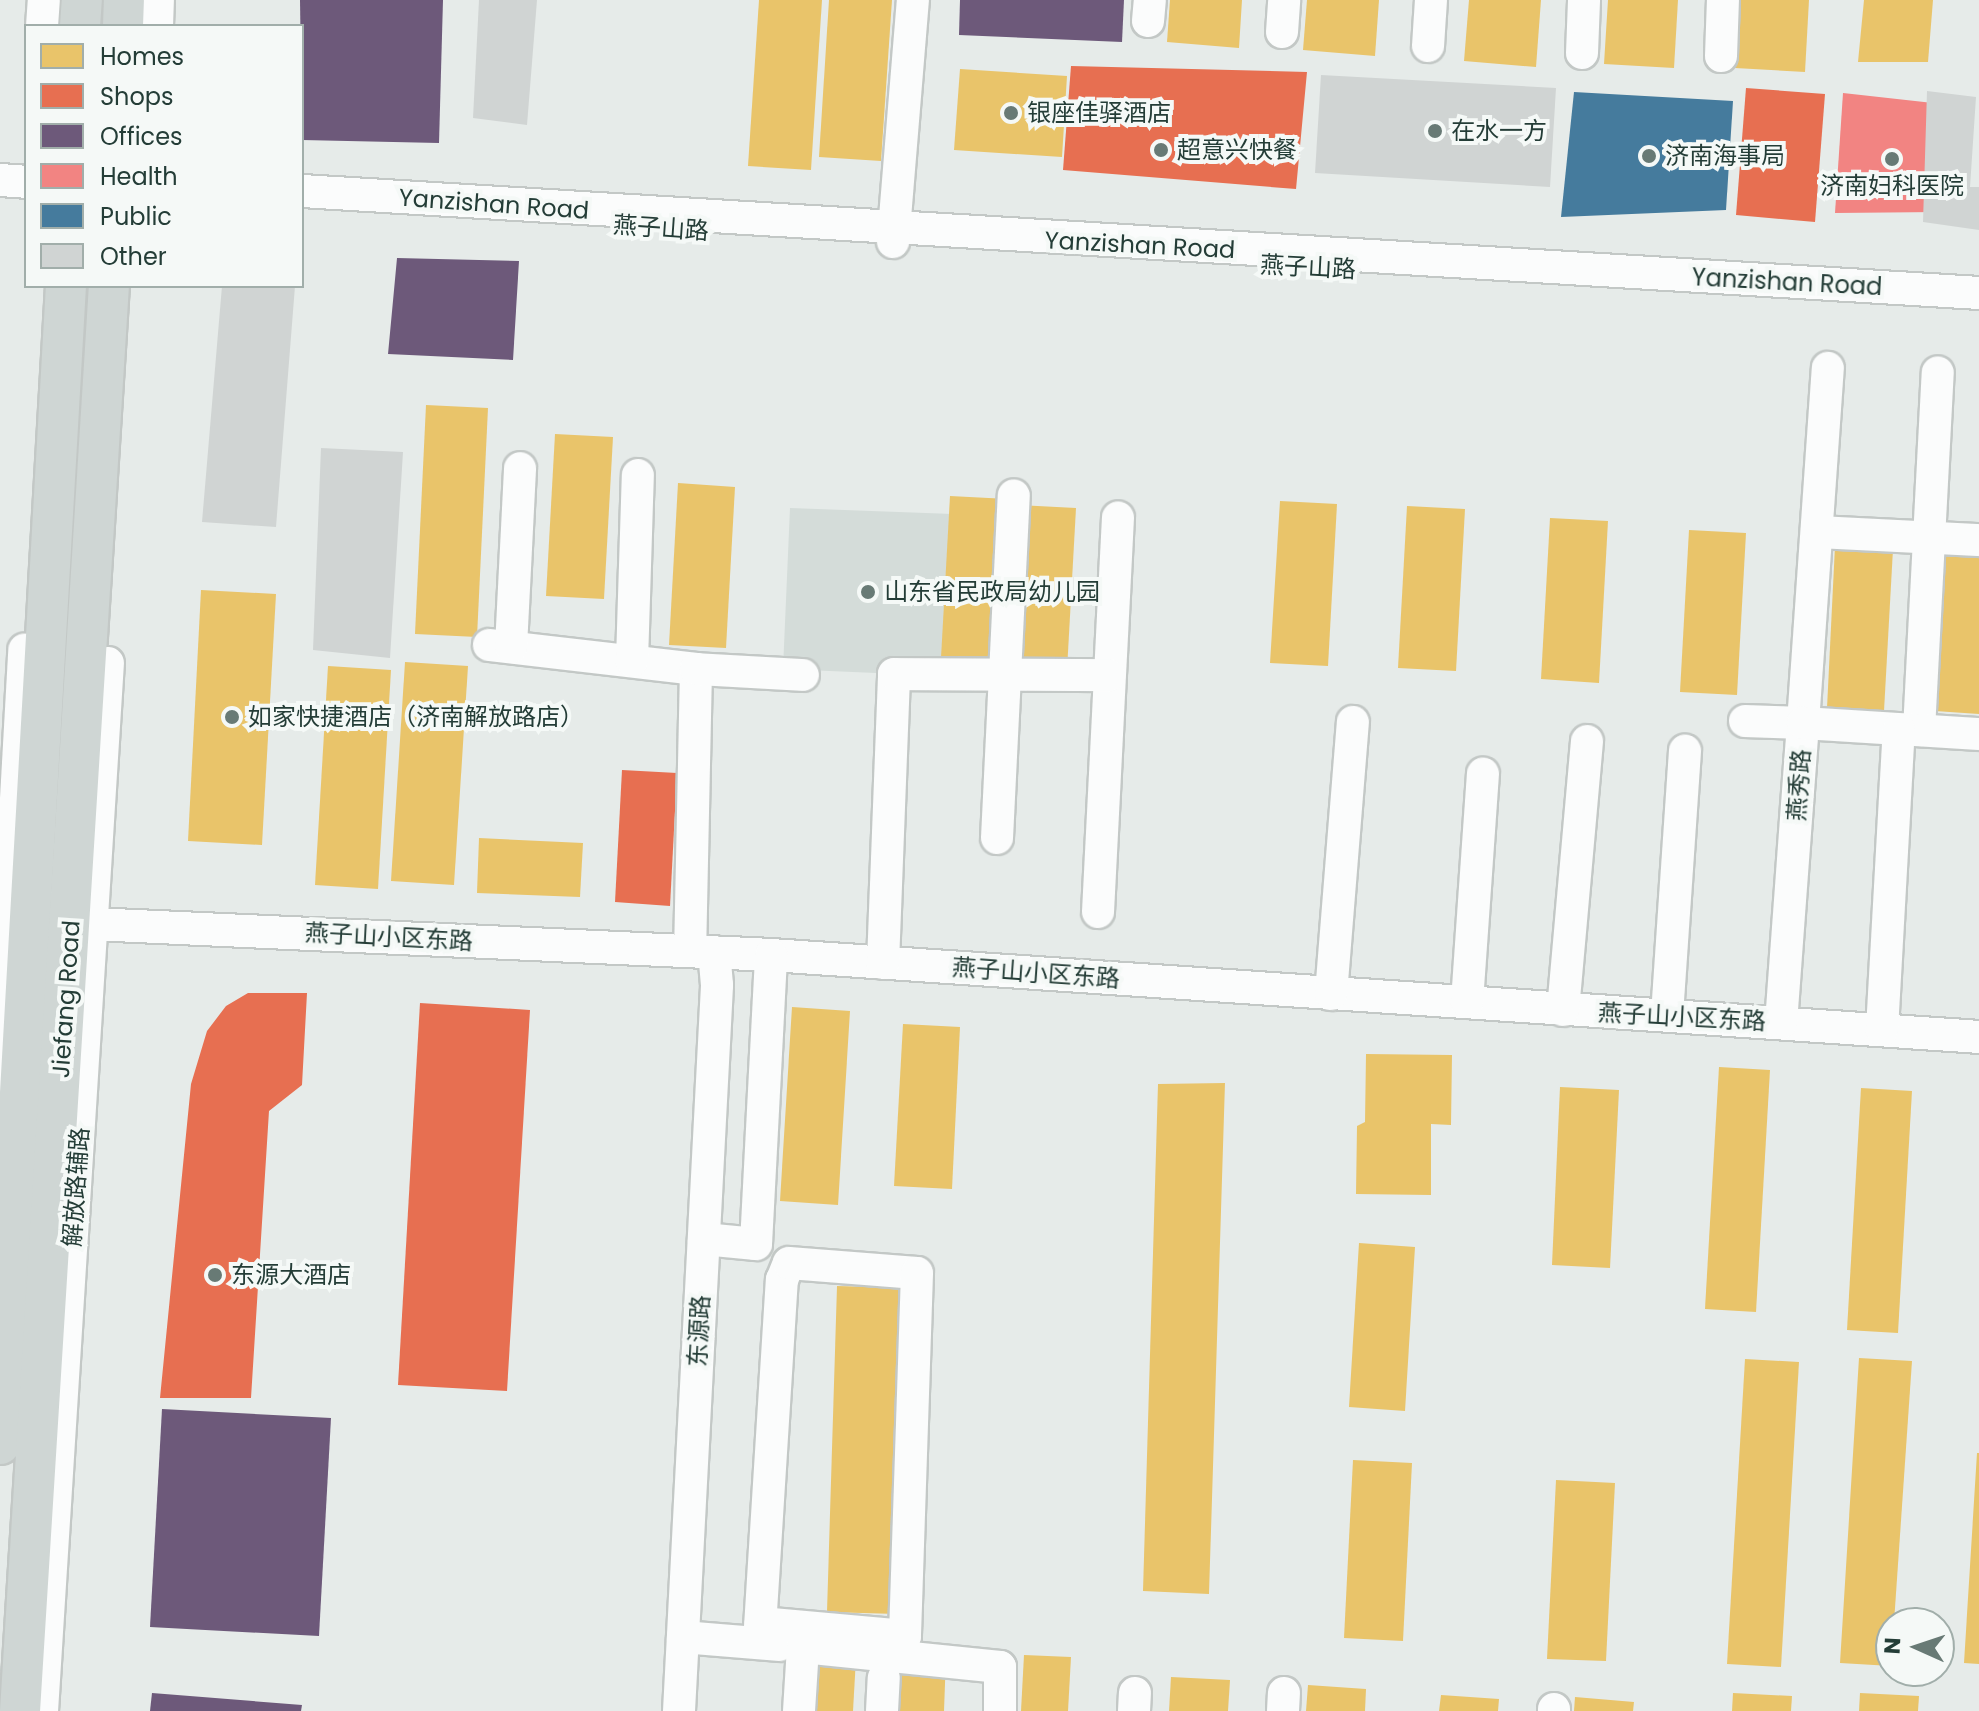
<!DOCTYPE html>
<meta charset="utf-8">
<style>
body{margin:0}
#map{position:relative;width:1979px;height:1711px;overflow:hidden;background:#e6ebe9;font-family:Poppins,"Noto Sans SC",sans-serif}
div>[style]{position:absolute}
.built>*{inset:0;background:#d4dcd9}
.homes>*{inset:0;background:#e9c46a}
.shops>*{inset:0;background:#e76f51}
.offices>*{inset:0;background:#6d597a}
.health>*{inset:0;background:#f28482}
.public>*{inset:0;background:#457b9d}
.building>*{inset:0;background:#d0d4d3}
.roads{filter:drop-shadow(2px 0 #c3c8c6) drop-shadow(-2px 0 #c3c8c6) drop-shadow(0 2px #c3c8c6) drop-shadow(0 -2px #c3c8c6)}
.minor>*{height:32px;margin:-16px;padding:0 16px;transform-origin:16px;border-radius:16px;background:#fbfcfc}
.major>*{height:40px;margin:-20px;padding:0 20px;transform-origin:20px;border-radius:20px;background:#cfd6d4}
.dots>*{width:22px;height:22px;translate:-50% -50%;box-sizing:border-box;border:4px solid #f5f9f7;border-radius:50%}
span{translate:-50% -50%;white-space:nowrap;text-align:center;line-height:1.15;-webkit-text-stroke:8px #f5f9f7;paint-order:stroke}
.poi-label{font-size:24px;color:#243d37}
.left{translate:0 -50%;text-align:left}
.street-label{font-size:24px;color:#243d37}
.legend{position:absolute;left:24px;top:24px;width:280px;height:264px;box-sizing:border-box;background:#f5f9f7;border:2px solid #a1aeaa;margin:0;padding:10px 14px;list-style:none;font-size:24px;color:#243d37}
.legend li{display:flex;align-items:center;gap:16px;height:40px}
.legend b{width:40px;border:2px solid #a1aeaa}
.north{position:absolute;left:1875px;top:1607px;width:80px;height:80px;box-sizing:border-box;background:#f5f9f7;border:2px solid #a1aeaa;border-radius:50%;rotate:273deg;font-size:22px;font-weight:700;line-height:32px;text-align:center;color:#243d37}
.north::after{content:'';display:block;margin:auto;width:28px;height:36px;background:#687a75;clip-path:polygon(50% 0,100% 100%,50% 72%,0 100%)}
</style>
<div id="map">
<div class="built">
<i style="clip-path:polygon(790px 508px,953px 514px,946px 676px,783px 669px)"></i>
</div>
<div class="homes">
<i style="clip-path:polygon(759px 0,822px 0,811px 170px,748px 166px)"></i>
<i style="clip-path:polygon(829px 0,892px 0,881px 161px,819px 157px)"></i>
<i style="clip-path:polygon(1170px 0,1242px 0,1239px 48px,1167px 42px)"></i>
<i style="clip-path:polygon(1307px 0,1379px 0,1375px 56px,1303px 50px)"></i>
<i style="clip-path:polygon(1469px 0,1541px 0,1536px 67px,1464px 61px)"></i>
<i style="clip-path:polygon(1608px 0,1678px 0,1674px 68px,1604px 64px)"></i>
<i style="clip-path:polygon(1739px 0,1809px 0,1805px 72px,1735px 68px)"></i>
<i style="clip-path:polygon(1864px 0,1933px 0,1928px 62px,1858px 62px)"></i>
<i style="clip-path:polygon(960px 69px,1067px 76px,1062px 157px,954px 150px)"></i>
<i style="clip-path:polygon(426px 405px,488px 408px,477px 637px,415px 634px)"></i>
<i style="clip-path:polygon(555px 434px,613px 437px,604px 599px,546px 596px)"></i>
<i style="clip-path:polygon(678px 483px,735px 487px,726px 648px,669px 645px)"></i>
<i style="clip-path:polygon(950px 496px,1008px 499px,999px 661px,941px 658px)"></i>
<i style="clip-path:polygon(1280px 501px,1337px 504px,1328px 666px,1270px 663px)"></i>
<i style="clip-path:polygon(1018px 505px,1076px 508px,1067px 670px,1009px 667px)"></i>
<i style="clip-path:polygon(1407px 506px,1465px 509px,1456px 671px,1398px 668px)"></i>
<i style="clip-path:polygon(1550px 518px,1608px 521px,1599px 683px,1541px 679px)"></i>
<i style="clip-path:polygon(1689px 530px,1746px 533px,1737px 695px,1680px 692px)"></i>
<i style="clip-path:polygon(1835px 546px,1893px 549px,1884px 711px,1827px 708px)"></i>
<i style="clip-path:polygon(1944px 549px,1979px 551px,1979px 714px,1935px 711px)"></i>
<i style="clip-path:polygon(201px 590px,276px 594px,262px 845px,188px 841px)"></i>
<i style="clip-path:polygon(405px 662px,468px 666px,454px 885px,391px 881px)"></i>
<i style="clip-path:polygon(328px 666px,391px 670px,378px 889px,315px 885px)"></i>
<i style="clip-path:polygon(479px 838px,583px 843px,580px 897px,477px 893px)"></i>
<i style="clip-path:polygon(792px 1007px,850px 1011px,838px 1205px,780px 1201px)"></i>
<i style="clip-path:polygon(903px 1024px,960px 1027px,952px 1189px,894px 1186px)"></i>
<i style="clip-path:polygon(1366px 1054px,1452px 1055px,1451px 1125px,1431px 1124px,1431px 1195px,1356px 1194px,1357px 1126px,1365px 1122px)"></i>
<i style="clip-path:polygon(1719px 1067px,1770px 1070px,1756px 1312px,1705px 1309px)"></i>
<i style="clip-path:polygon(1225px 1083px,1209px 1594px,1143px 1591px,1158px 1084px)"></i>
<i style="clip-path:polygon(1560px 1087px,1619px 1090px,1610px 1268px,1552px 1265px)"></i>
<i style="clip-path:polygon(1861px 1088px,1912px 1091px,1898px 1333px,1847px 1330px)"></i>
<i style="clip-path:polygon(1359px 1243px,1415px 1247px,1405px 1411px,1349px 1407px)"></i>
<i style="clip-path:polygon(837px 1286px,907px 1288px,897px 1614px,827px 1612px)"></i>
<i style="clip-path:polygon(1859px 1358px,1912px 1361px,1891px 1666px,1840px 1663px)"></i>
<i style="clip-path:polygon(1745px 1359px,1799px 1362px,1781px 1667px,1727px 1664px)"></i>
<i style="clip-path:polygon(1977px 1453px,1979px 1453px,1979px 1664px,1964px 1663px)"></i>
<i style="clip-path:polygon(1353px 1460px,1412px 1463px,1403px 1641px,1344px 1638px)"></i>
<i style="clip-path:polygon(1556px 1480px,1615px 1483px,1606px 1661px,1547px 1659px)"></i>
<i style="clip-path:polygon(900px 1653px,946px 1656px,944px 1711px,897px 1711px)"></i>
<i style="clip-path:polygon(809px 1655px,856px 1658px,853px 1711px,806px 1711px)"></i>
<i style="clip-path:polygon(1024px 1655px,1071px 1657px,1068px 1711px,1021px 1711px)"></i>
<i style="clip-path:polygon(1171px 1677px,1230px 1680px,1228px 1711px,1169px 1711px)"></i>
<i style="clip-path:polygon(1308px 1685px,1366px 1689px,1365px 1711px,1306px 1711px)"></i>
<i style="clip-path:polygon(1733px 1693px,1792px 1696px,1791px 1711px,1732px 1711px)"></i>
<i style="clip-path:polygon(1860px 1693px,1919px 1696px,1918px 1711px,1859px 1711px)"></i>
<i style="clip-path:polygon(1441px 1695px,1499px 1699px,1498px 1711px,1439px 1711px)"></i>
<i style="clip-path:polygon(1575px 1697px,1634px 1702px,1633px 1711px,1574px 1711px)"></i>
</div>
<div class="shops">
<i style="clip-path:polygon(1071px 66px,1307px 72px,1296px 189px,1063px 170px)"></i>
<i style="clip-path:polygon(1746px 88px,1825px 94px,1815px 222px,1736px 215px)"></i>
<i style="clip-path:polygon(622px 770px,677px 773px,670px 906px,615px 902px)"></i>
<i style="clip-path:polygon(248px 993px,307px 993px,302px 1085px,269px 1111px,251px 1398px,160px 1398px,191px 1084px,207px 1031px,226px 1006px)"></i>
<i style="clip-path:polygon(420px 1003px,530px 1010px,507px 1391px,398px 1385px)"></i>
</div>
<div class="offices">
<i style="clip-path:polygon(300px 0,443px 0,439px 143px,302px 140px)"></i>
<i style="clip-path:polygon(960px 0,1124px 0,1122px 42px,959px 35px)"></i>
<i style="clip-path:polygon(397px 258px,519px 261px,513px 360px,388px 354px)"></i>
<i style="clip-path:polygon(162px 1409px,331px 1418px,319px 1636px,150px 1627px)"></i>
<i style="clip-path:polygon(152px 1693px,302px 1705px,301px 1711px,150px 1711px)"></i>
</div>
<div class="health">
<i style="clip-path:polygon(1843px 93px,1951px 105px,1939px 212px,1835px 213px)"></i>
</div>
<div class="public">
<i style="clip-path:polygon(1574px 92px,1733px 101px,1726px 210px,1561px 217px)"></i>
</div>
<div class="building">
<i style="clip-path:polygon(479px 0,537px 0,527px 125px,473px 118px)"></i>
<i style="clip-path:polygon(1321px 75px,1556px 88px,1550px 187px,1315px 173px)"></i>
<i style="clip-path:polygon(1927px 91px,1976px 97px,1970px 187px,1979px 187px,1979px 230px,1923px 222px)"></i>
<i style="clip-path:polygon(222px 286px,295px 286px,276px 527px,202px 522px)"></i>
<i style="clip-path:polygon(321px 448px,403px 452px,390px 658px,313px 650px)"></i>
</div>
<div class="roads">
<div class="minor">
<i style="left:1148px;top:21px;width:21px;rotate:-85deg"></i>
<i style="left:42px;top:26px;width:26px;rotate:-86deg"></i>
<i style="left:157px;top:26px;width:26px;rotate:-88deg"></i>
<i style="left:1282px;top:32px;width:32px;rotate:-86deg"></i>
<i style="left:1428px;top:46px;width:46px;rotate:-86.3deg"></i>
<i style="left:1582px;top:53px;width:53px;rotate:-87.8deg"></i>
<i style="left:1721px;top:56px;width:56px;rotate:-88deg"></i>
<i style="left:0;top:180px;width:26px;rotate:4deg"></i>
<i style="left:302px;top:191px;width:1680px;rotate:3.48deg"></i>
<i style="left:893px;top:242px;width:243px;rotate:-85.3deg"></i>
<i style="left:1819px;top:532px;width:160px;rotate:2.9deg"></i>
<i style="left:489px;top:645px;width:208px;rotate:6.6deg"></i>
<i style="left:696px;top:669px;width:282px;rotate:91.2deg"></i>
<i style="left:511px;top:647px;width:179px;rotate:-87.1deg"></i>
<i style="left:632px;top:661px;width:186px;rotate:-88.2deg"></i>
<i style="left:696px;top:669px;width:107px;rotate:3.2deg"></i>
<i style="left:1745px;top:721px;width:58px;rotate:2deg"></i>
<i style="left:1803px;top:723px;width:356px;rotate:-86deg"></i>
<i style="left:1919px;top:730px;width:358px;rotate:-87deg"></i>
<i style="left:997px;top:838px;width:343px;rotate:-87.2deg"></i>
<i style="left:1098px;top:912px;width:395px;rotate:-87.1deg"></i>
<i style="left:92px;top:924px;width:680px;rotate:2.61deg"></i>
<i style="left:771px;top:955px;width:1211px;rotate:3.88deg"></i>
<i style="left:883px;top:963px;width:289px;rotate:-87.8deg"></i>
<i style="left:894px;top:674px;width:215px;rotate:0.3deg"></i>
<i style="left:1331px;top:994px;width:273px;rotate:-85.4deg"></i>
<i style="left:1467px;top:1002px;width:229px;rotate:-86deg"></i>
<i style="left:1563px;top:1010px;width:270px;rotate:-84.9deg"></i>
<i style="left:1667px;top:1015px;width:265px;rotate:-86.1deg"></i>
<i style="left:1781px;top:1023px;width:301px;rotate:-85.8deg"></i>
<i style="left:1803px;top:723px;width:176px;rotate:3.6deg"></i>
<i style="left:1882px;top:1030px;width:301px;rotate:-86.8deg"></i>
<i style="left:0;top:1085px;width:436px;rotate:-86.8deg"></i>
<i style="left:704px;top:1239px;width:52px;rotate:5.5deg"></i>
<i style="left:756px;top:1244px;width:289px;rotate:-87deg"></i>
<i style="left:683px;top:1637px;width:97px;rotate:4.7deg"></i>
<i style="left:759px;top:1643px;width:364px;rotate:-86.4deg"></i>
<i style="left:782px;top:1280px;width:18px;rotate:-68deg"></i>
<i style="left:789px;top:1263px;width:128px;rotate:4.5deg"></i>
<i style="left:917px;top:1273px;width:363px;rotate:91.9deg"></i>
<i style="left:905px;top:1636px;width:145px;rotate:-174.8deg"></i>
<i style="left:42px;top:1711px;width:1050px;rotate:-86.4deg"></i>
<i style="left:679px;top:1711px;width:727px;rotate:-87deg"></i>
<i style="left:717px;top:985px;width:33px;rotate:-95deg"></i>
<i style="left:799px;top:1711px;width:64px;rotate:-86.4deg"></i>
<i style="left:803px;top:1647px;width:198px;rotate:5.8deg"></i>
<i style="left:1000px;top:1667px;width:44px;rotate:90deg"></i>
<i style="left:882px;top:1711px;width:33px;rotate:-87deg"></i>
<i style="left:1134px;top:1711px;width:18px;rotate:-87deg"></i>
<i style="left:1283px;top:1711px;width:18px;rotate:-87deg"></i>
<i style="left:1554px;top:1711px;width:2px;rotate:-90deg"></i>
</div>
<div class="major">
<i style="left:80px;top:26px;width:26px;rotate:-86deg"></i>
<i style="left:123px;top:26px;width:26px;rotate:-88deg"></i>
<i style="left:0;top:1444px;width:1160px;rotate:-86.74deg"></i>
<i style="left:20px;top:1711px;width:1428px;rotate:-86.43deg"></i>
</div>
</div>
<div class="dots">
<i style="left:1011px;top:113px;background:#687a75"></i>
<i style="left:1435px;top:131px;background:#687a75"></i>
<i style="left:1161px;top:150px;background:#687a75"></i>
<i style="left:1649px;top:156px;background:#687a75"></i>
<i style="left:1892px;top:159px;background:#687a75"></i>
<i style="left:868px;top:592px;background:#687a75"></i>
<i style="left:232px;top:717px;background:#687a75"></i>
<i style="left:215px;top:1275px;background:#687a75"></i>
</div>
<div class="poi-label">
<span class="left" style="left:1027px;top:113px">银座佳驿酒店</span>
<span class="left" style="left:1451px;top:131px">在水一方</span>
<span class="left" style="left:1177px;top:150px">超意兴快餐</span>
<span class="left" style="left:1665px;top:156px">济南海事局</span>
<span style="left:1892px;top:186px">济南妇科医院</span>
<span class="left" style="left:884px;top:592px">山东省民政局幼儿园</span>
<span class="left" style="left:248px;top:717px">如家快捷酒店（济南解放路店）</span>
<span class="left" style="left:231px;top:1275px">东源大酒店</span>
</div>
<div class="street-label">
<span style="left:494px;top:204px;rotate:4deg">Yanzishan Road</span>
<span style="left:661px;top:228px;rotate:4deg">燕子山路</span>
<span style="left:1140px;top:245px;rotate:3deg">Yanzishan Road</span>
<span style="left:1308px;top:267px;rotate:3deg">燕子山路</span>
<span style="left:1787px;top:282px;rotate:3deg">Yanzishan Road</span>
<span style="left:1799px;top:785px;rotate:-86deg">燕秀路</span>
<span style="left:389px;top:937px;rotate:3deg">燕子山小区东路</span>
<span style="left:1036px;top:973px;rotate:4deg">燕子山小区东路</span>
<span style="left:66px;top:999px;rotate:-86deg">Jiefang Road</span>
<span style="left:1682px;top:1017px;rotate:3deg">燕子山小区东路</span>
<span style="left:76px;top:1187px;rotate:-86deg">解放路辅路</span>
<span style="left:699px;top:1331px;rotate:-87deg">东源路</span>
</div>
<ul class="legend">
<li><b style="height:22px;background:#e9c46a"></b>Homes</li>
<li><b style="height:22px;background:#e76f51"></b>Shops</li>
<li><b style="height:22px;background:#6d597a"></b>Offices</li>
<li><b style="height:22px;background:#f28482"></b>Health</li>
<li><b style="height:22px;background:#457b9d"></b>Public</li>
<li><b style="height:22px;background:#d0d4d3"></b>Other</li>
</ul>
<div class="north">N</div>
</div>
